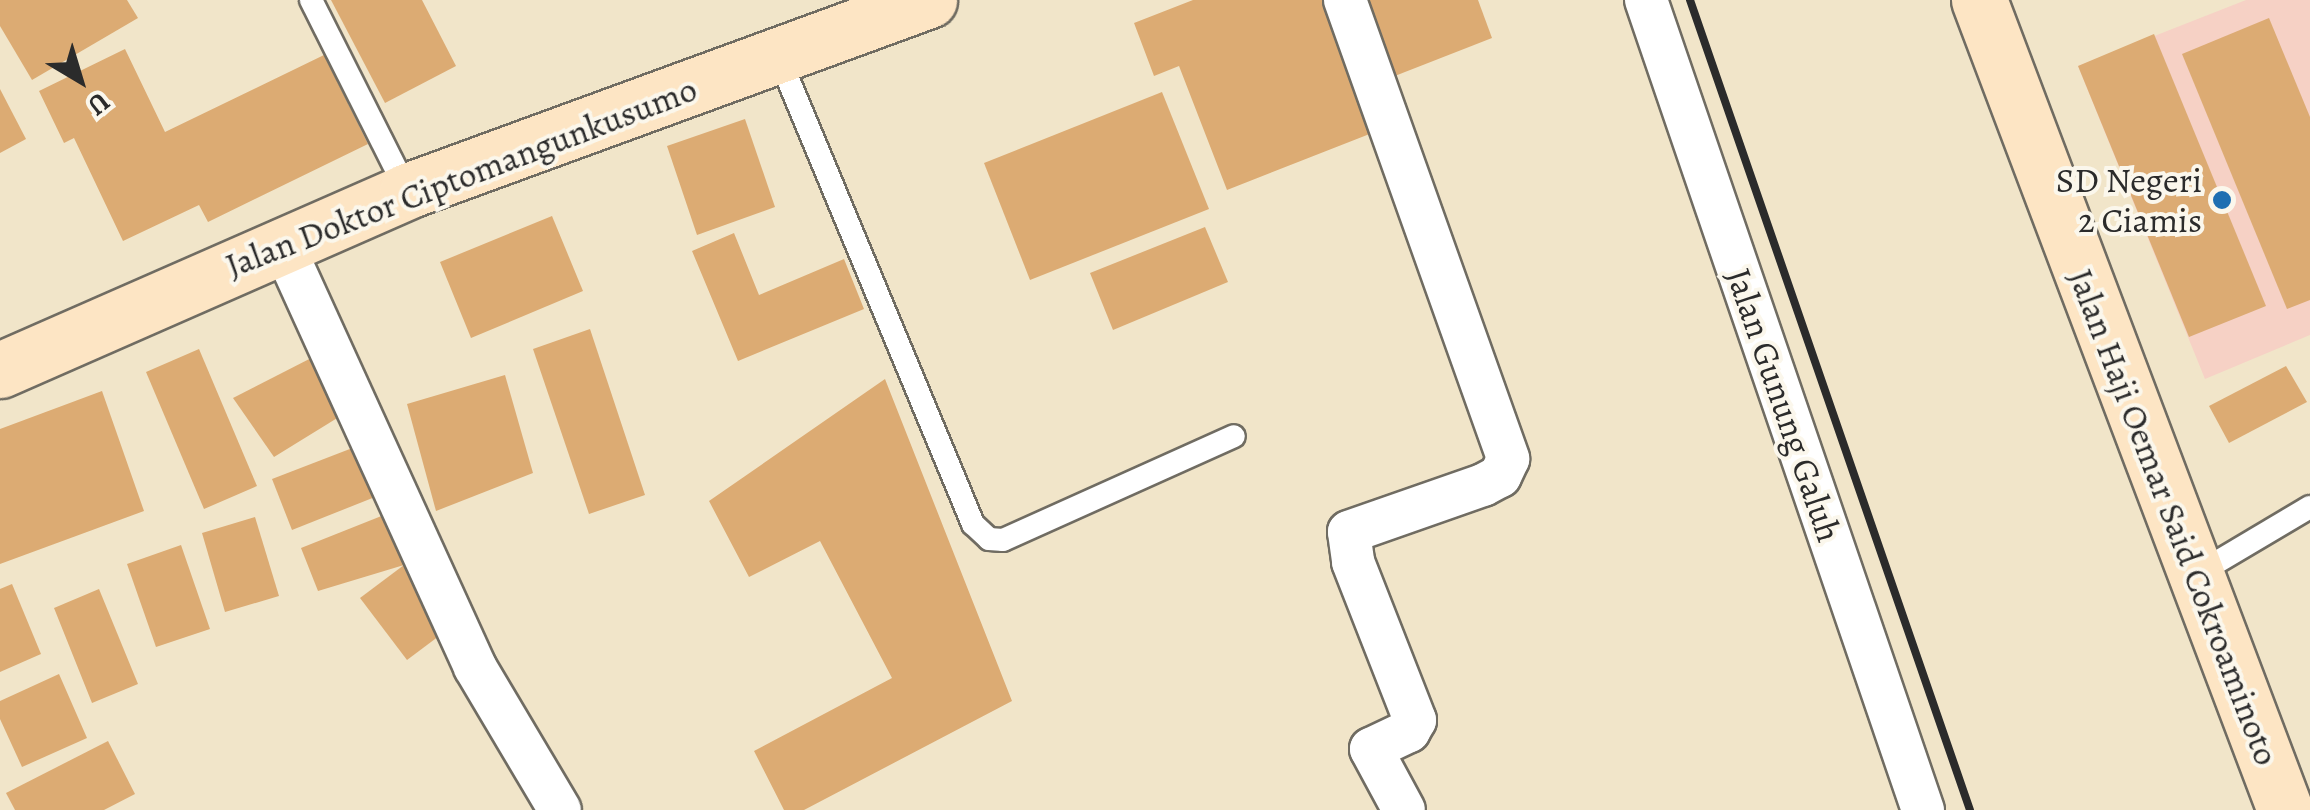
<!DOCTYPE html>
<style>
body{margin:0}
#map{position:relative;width:2310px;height:810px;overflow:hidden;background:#f1e5c9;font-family:Alegreya,serif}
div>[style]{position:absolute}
.built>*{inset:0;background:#f6d1c5}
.building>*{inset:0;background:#dcab73}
.roads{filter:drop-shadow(2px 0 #706c62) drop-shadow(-2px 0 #706c62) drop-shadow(0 2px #706c62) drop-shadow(0 -2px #706c62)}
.service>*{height:22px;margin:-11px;padding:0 11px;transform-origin:11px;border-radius:11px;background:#fff}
.minor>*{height:42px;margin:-21px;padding:0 21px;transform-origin:21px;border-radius:21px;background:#fff}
.secondary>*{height:55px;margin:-27.5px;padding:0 27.5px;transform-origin:27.5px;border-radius:27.5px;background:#fde5c4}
.rail>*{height:8px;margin:-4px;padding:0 4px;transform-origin:4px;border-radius:4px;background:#2b2b2b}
.dots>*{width:28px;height:28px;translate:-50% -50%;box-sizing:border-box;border:5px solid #fbf7ec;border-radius:50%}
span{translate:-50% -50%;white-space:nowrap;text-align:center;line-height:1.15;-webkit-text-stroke:8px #fbf7ec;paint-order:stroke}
.street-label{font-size:35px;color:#2b2b2b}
.poi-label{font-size:35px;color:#2b2b2b}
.right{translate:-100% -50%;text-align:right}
.north{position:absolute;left:30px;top:30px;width:100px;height:100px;-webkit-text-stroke:8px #fbf7ec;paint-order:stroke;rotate:142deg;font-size:28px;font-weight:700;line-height:40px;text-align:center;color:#2b2b2b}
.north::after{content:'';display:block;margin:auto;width:35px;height:45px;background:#2b2b2b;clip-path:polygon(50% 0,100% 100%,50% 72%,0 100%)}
</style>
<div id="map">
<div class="built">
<i style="clip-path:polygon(2246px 0,2310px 0,2310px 335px,2205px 379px,2078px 66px)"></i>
</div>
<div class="building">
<i style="clip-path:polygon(0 0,127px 0,138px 18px,32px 80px,0 26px)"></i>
<i style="clip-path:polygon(331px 0,422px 0,456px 66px,385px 103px)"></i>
<i style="clip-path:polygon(1193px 0,1340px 0,1390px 126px,1227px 190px,1179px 66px,1154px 76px,1134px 23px)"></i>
<i style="clip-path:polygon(1349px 0,1478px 0,1492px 38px,1382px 81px)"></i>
<i style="clip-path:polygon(2269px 18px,2310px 117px,2310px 300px,2287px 309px,2182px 54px)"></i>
<i style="clip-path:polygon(2154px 34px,2266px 306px,2189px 337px,2078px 66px)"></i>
<i style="clip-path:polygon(125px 49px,165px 132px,324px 55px,368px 144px,208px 222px,199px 205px,123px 241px,74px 138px,64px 143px,39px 91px)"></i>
<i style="clip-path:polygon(0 89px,26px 139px,0 153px)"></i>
<i style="clip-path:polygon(1162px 92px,1209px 209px,1030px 280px,984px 163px)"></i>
<i style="clip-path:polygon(745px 119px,775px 207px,697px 235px,667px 146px)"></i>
<i style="clip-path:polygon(552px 216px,583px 291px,471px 338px,440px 262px)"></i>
<i style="clip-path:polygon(1205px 227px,1228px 282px,1113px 330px,1090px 273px)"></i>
<i style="clip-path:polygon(734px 233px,759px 295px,844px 259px,864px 309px,738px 361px,692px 251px)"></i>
<i style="clip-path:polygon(590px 329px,645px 495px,589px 514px,533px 349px)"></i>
<i style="clip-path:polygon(199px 349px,257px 486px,204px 509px,146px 372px)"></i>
<i style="clip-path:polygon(321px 353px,347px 412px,274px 457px,233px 398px)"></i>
<i style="clip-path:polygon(2286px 366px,2307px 402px,2229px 443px,2209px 406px)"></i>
<i style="clip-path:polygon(505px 375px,533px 473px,436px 511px,407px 404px)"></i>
<i style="clip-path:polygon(885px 379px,1012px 701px,804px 810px,784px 810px,754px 751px,892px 678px,820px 541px,749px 577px,709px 501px)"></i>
<i style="clip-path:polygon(102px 391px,144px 511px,0 564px,0 429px)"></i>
<i style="clip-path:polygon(355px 447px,375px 497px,292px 530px,272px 479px)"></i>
<i style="clip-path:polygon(389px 513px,404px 565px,318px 591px,301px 548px)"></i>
<i style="clip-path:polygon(255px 517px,279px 596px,225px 612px,202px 533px)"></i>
<i style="clip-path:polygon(181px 545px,210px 629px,156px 647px,127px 564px)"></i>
<i style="clip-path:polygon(404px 565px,451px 627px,407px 660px,360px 598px)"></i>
<i style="clip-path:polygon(12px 584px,41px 654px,0 672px,0 589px)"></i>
<i style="clip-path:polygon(99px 589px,138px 684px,92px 703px,54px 608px)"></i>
<i style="clip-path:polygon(59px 674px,87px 738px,22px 767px,0 719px,0 701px)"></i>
<i style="clip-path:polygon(108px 741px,135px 794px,104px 810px,15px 810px,6px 793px)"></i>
</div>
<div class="roads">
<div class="service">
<i style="left:311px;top:0;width:214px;rotate:63.3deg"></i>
<i style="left:778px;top:55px;width:508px;rotate:67.42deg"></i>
<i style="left:973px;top:524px;width:22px;rotate:43deg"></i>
<i style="left:989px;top:539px;width:14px;rotate:4deg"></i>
<i style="left:1003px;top:540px;width:253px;rotate:-24.2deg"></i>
<i style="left:2197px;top:574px;width:131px;rotate:-30.7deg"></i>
</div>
<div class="minor">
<i style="left:1345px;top:0;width:487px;rotate:70.4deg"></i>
<i style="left:1508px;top:459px;width:19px;rotate:115deg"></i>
<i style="left:1500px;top:476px;width:19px;rotate:152deg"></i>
<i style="left:1483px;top:485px;width:142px;rotate:160.7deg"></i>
<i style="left:1349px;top:532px;width:30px;rotate:82deg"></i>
<i style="left:1353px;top:562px;width:170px;rotate:68.6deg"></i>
<i style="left:1415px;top:720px;width:13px;rotate:119deg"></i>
<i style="left:1409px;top:731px;width:42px;rotate:154.7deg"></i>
<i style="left:1371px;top:749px;width:69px;rotate:61.6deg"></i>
<i style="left:1646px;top:0;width:856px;rotate:71.12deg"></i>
<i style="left:281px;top:241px;width:468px;rotate:65.5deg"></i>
<i style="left:475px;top:667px;width:166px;rotate:59.3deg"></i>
</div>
<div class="secondary">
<i style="left:1979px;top:0;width:866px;rotate:69.3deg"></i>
<i style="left:0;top:370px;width:445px;rotate:-23.7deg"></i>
<i style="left:407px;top:191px;width:556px;rotate:-20.1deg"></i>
</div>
</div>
<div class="rail">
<i style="left:1690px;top:0;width:857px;rotate:70.93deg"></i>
</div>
<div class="dots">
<i style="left:2222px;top:200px;background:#1f6fb2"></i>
</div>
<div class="street-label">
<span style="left:461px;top:177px;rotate:-21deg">Jalan Doktor Ciptomangunkusumo</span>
<span style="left:1784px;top:405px;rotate:71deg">Jalan Gunung Galuh</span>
<span style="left:2174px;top:517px;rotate:69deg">Jalan Haji Oemar Said Cokroaminoto</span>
</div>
<div class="poi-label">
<span class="right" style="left:2202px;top:200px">SD Negeri<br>2 Ciamis</span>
</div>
<div class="north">U</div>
</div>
